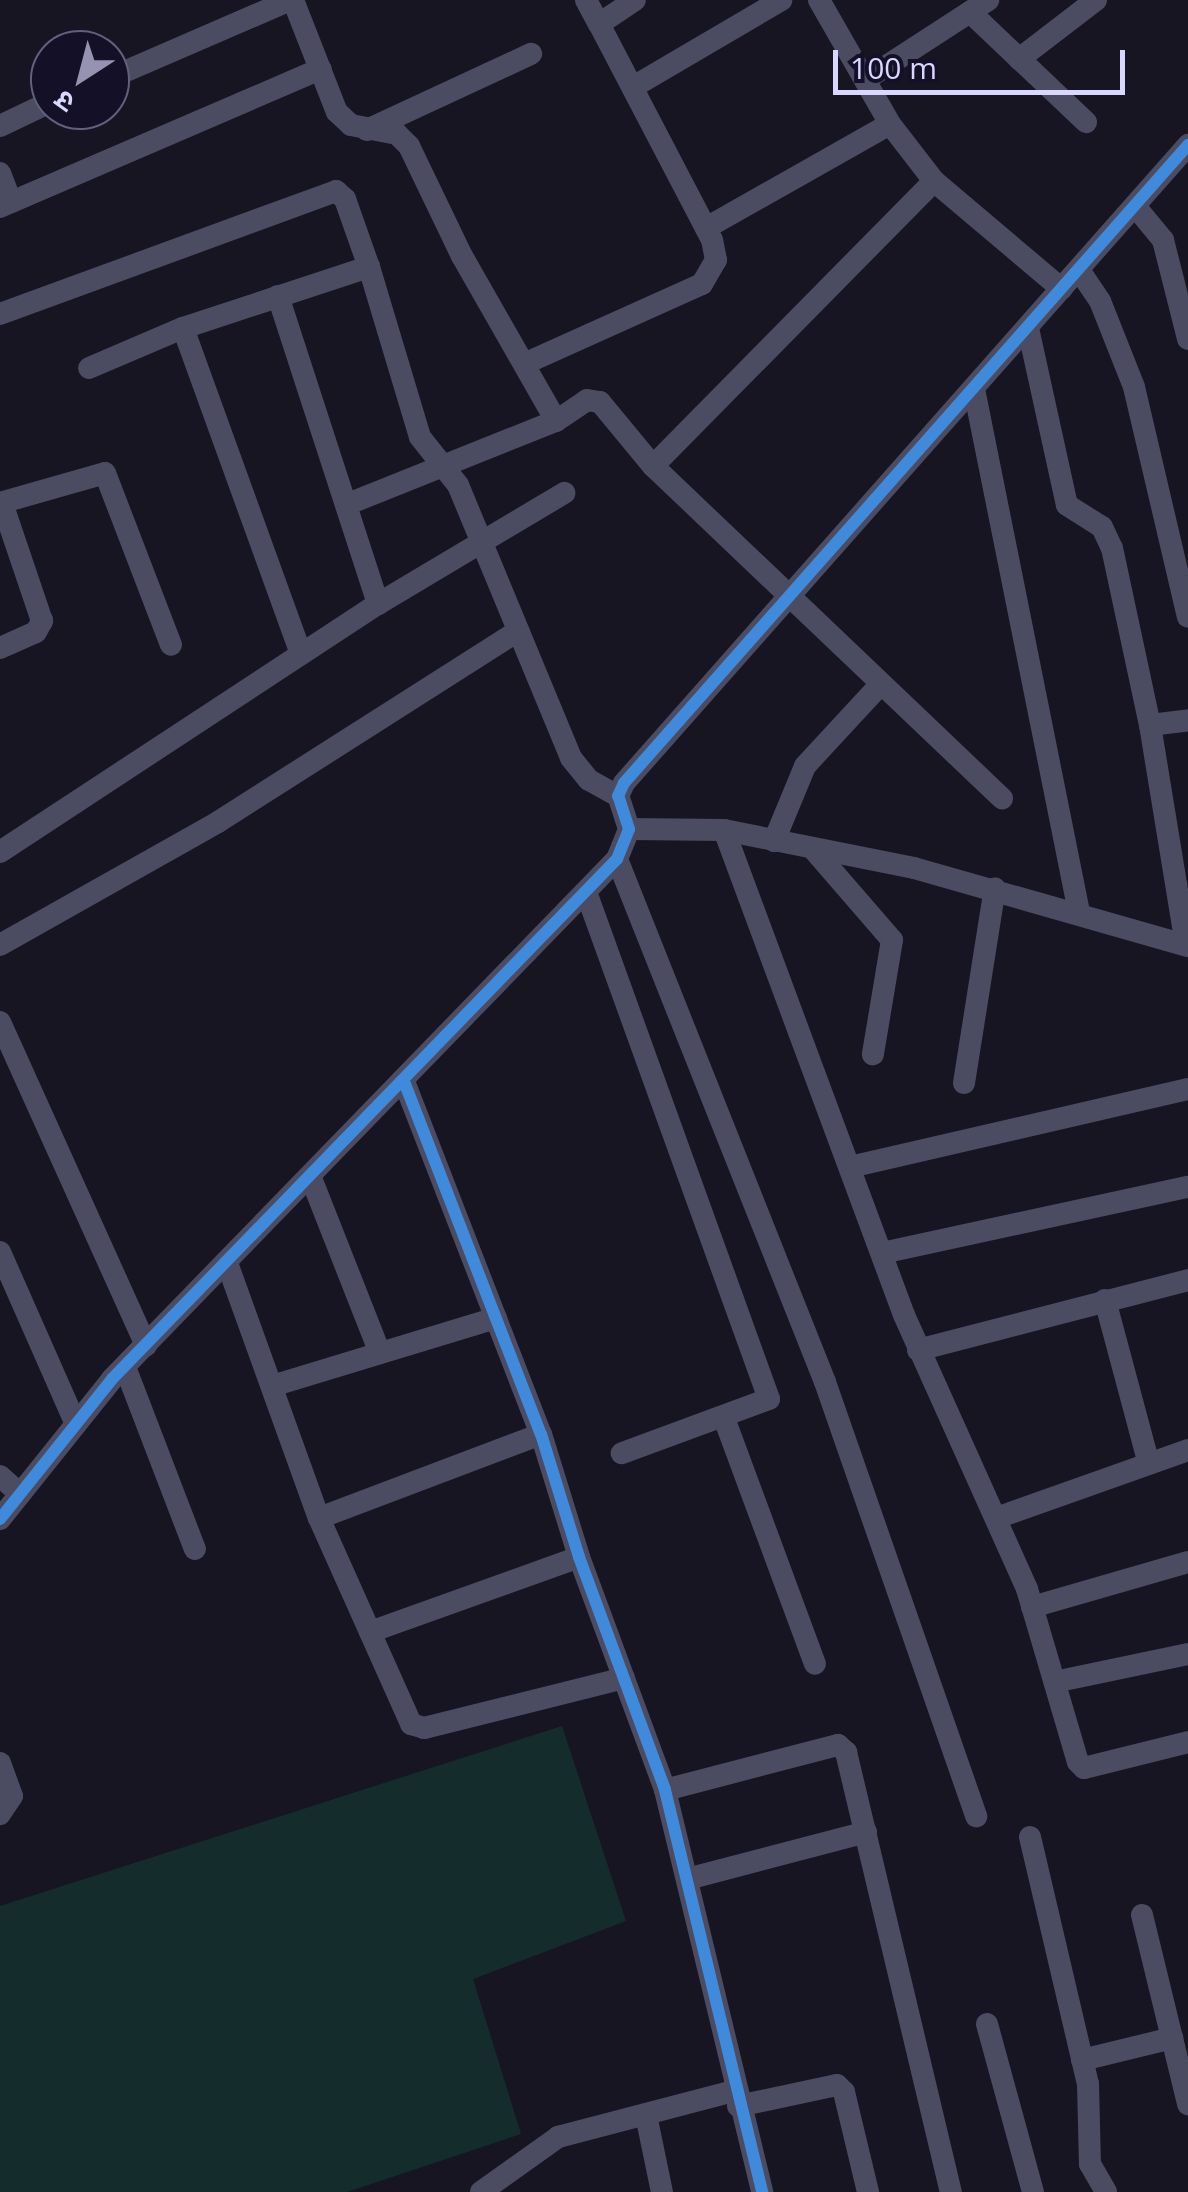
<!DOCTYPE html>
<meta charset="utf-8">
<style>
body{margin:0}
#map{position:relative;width:1188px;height:2192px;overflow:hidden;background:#171522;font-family:"Open Sans","Noto Sans Devanagari",sans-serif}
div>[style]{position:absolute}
.green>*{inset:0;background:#142d2c}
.minor>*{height:22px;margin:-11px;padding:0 11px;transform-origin:11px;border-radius:11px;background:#4b4b62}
.cycleway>*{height:12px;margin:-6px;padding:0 6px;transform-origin:6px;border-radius:6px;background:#408adc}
span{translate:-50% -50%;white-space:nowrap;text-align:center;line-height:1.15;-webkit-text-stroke:9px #131027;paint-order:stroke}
.north{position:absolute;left:30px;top:30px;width:100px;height:100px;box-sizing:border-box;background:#131027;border:2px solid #62607d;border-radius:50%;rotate:216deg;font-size:28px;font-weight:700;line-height:40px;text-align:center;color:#d9d7fe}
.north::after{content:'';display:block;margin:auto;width:35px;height:45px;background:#9593b1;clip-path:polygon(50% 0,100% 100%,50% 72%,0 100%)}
.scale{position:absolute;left:833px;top:50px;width:292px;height:45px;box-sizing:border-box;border:5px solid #d9d7fe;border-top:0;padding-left:12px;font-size:30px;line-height:35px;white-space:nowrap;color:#d9d7fe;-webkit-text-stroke:8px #131027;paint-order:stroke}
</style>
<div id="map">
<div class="green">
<i style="clip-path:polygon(562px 1726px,626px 1921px,473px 1979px,521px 2134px,347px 2192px,0 2192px,0 1906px)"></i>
</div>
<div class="minor">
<i style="left:293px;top:0;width:120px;rotate:68.6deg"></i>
<i style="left:337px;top:112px;width:19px;rotate:43deg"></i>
<i style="left:351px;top:125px;width:47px;rotate:11.1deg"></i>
<i style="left:397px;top:134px;width:17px;rotate:45deg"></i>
<i style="left:409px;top:146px;width:122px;rotate:64.3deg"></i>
<i style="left:462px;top:256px;width:190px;rotate:60.3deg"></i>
<i style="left:556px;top:421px;width:37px;rotate:-34deg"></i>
<i style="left:587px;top:400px;width:13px;rotate:9deg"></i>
<i style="left:600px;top:402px;width:83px;rotate:50.4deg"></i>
<i style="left:653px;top:466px;width:482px;rotate:43.6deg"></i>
<i style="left:586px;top:0;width:27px;rotate:62deg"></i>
<i style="left:599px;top:24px;width:43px;rotate:-33.7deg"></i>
<i style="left:819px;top:0;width:143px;rotate:60.2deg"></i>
<i style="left:890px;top:124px;width:72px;rotate:52.3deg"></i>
<i style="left:934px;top:181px;width:167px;rotate:40.2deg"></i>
<i style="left:970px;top:12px;width:160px;rotate:43.5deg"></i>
<i style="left:1019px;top:59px;width:97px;rotate:-37.5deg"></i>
<i style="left:110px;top:78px;width:196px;rotate:-23.4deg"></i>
<i style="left:865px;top:80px;width:147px;rotate:-33deg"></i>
<i style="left:633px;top:87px;width:172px;rotate:-30.4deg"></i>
<i style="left:0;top:126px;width:55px;rotate:-25.6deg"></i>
<i style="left:367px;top:130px;width:181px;rotate:-24.9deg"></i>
<i style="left:0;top:173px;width:31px;rotate:69deg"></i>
<i style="left:1135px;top:206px;width:44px;rotate:50.5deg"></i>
<i style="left:1163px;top:240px;width:102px;rotate:75.8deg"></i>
<i style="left:0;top:207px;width:349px;rotate:-23.3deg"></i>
<i style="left:706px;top:228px;width:211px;rotate:-29.5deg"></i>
<i style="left:1079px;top:270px;width:37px;rotate:56deg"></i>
<i style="left:1100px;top:301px;width:92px;rotate:68.4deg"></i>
<i style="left:1134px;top:387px;width:236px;rotate:76.8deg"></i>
<i style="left:278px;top:296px;width:324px;rotate:72deg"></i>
<i style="left:0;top:314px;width:358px;rotate:-20.1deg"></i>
<i style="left:336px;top:191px;width:12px;rotate:42deg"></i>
<i style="left:345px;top:199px;width:72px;rotate:70.6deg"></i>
<i style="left:369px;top:267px;width:177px;rotate:73.3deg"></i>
<i style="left:420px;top:437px;width:61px;rotate:51.6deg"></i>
<i style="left:458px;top:485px;width:295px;rotate:67.5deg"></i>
<i style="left:571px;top:758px;width:28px;rotate:51deg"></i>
<i style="left:589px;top:780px;width:33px;rotate:29deg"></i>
<i style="left:183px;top:328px;width:347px;rotate:70.1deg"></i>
<i style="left:1028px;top:328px;width:181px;rotate:77.6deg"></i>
<i style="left:1067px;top:505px;width:41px;rotate:32.2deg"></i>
<i style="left:1102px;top:527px;width:23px;rotate:65deg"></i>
<i style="left:1112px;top:548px;width:181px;rotate:77.9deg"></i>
<i style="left:1150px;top:725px;width:223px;rotate:80.7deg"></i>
<i style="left:524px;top:364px;width:195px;rotate:-24.2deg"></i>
<i style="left:702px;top:284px;width:28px;rotate:-60deg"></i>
<i style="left:716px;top:260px;width:20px;rotate:-101deg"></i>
<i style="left:712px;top:240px;width:244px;rotate:-117.6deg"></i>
<i style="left:89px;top:368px;width:102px;rotate:-23.1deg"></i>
<i style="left:183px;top:328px;width:196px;rotate:-18.2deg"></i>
<i style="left:974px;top:389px;width:533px;rotate:78.65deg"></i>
<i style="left:653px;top:466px;width:400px;rotate:-45.4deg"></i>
<i style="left:0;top:503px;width:109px;rotate:-15.9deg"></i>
<i style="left:105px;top:473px;width:184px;rotate:69deg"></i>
<i style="left:348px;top:504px;width:224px;rotate:-21.8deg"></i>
<i style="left:0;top:648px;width:39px;rotate:-24deg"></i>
<i style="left:36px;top:632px;width:13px;rotate:-61deg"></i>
<i style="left:42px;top:621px;width:125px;rotate:-108.7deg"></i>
<i style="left:1150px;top:725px;width:38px;rotate:-7deg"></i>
<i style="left:629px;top:829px;width:95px;rotate:0.6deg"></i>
<i style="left:724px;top:830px;width:194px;rotate:11.3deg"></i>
<i style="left:914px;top:868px;width:285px;rotate:15.9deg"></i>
<i style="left:724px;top:830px;width:517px;rotate:69.64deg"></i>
<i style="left:904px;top:1315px;width:300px;rotate:65.8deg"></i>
<i style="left:1027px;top:1589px;width:180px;rotate:73.6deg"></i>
<i style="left:1078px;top:1762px;width:8px;rotate:45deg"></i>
<i style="left:1084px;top:1768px;width:107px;rotate:-14deg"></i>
<i style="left:774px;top:841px;width:81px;rotate:-67.5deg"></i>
<i style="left:805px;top:766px;width:112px;rotate:-47.2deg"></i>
<i style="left:814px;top:850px;width:119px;rotate:49.1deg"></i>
<i style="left:892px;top:940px;width:116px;rotate:99.5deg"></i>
<i style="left:0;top:852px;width:452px;rotate:-33.3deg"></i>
<i style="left:378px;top:604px;width:217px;rotate:-30.8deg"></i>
<i style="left:617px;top:859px;width:563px;rotate:68.31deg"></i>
<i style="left:825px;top:1382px;width:460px;rotate:70.8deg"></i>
<i style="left:586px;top:892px;width:539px;rotate:70.15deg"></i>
<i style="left:769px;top:1399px;width:157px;rotate:159.8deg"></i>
<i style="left:0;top:945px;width:250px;rotate:-29.4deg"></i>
<i style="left:218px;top:822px;width:356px;rotate:-32.5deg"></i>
<i style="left:0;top:1022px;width:355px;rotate:65.7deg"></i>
<i style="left:964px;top:1083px;width:197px;rotate:-81deg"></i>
<i style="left:405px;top:1084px;width:375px;rotate:68.8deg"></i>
<i style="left:541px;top:1434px;width:129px;rotate:72.8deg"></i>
<i style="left:579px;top:1557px;width:248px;rotate:69.7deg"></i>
<i style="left:665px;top:1790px;width:414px;rotate:76.4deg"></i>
<i style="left:850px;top:1167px;width:347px;rotate:-13deg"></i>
<i style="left:311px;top:1178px;width:188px;rotate:68.5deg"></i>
<i style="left:0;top:1252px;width:188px;rotate:66.2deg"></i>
<i style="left:882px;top:1253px;width:313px;rotate:-12.2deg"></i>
<i style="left:227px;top:1263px;width:271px;rotate:70.2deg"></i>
<i style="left:319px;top:1518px;width:226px;rotate:65.9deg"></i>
<i style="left:411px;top:1724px;width:14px;rotate:17deg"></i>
<i style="left:424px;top:1728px;width:206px;rotate:-14deg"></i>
<i style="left:1105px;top:1300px;width:167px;rotate:75deg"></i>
<i style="left:918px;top:1350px;width:279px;rotate:-14.5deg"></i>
<i style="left:125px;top:1367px;width:195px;rotate:69deg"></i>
<i style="left:272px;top:1386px;width:234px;rotate:-16.9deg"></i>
<i style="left:724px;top:1418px;width:262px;rotate:69.7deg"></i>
<i style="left:0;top:1476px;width:27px;rotate:42deg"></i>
<i style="left:999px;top:1517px;width:201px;rotate:-19.5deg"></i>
<i style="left:319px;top:1518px;width:237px;rotate:-20.7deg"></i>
<i style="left:0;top:1519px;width:179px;rotate:-51.3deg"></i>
<i style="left:112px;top:1379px;width:725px;rotate:-45.84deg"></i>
<i style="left:617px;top:859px;width:32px;rotate:-68deg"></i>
<i style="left:629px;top:829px;width:35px;rotate:-108deg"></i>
<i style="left:618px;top:796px;width:14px;rotate:-65deg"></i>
<i style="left:624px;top:783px;width:852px;rotate:-48.52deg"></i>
<i style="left:1032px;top:1607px;width:162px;rotate:-16.1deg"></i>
<i style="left:370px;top:1632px;width:222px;rotate:-19.7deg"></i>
<i style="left:1059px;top:1681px;width:132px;rotate:-11.8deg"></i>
<i style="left:0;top:1763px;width:35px;rotate:70deg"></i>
<i style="left:12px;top:1796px;width:22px;rotate:124deg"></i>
<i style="left:665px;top:1790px;width:179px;rotate:-14.6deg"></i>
<i style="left:838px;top:1745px;width:11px;rotate:41deg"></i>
<i style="left:846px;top:1752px;width:452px;rotate:76.6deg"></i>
<i style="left:1030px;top:1837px;width:254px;rotate:76.8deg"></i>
<i style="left:1088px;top:2084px;width:80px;rotate:88.6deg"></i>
<i style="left:1090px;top:2164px;width:32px;rotate:60deg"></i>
<i style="left:691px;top:1878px;width:181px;rotate:-14.7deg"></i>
<i style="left:1142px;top:1915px;width:195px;rotate:76.3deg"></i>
<i style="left:987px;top:2024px;width:174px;rotate:74.7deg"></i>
<i style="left:1082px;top:2060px;width:93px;rotate:-13.7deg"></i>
<i style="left:738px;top:2106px;width:101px;rotate:-12deg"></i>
<i style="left:837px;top:2085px;width:10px;rotate:45deg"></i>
<i style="left:844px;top:2092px;width:103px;rotate:76.5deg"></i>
<i style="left:646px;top:2115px;width:79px;rotate:78.3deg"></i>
<i style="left:481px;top:2192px;width:95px;rotate:-35.5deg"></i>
<i style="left:558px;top:2137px;width:181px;rotate:-14.7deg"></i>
</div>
<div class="cycleway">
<i style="left:405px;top:1084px;width:375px;rotate:68.8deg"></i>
<i style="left:541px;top:1434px;width:129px;rotate:72.8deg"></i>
<i style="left:579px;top:1557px;width:248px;rotate:69.7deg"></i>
<i style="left:665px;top:1790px;width:414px;rotate:76.4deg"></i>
<i style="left:0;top:1519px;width:179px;rotate:-51.3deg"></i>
<i style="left:112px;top:1379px;width:725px;rotate:-45.84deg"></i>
<i style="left:617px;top:859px;width:32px;rotate:-68deg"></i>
<i style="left:629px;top:829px;width:35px;rotate:-108deg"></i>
<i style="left:618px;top:796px;width:14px;rotate:-65deg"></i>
<i style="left:624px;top:783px;width:852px;rotate:-48.52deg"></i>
</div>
<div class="north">उ</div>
<div class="scale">100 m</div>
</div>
